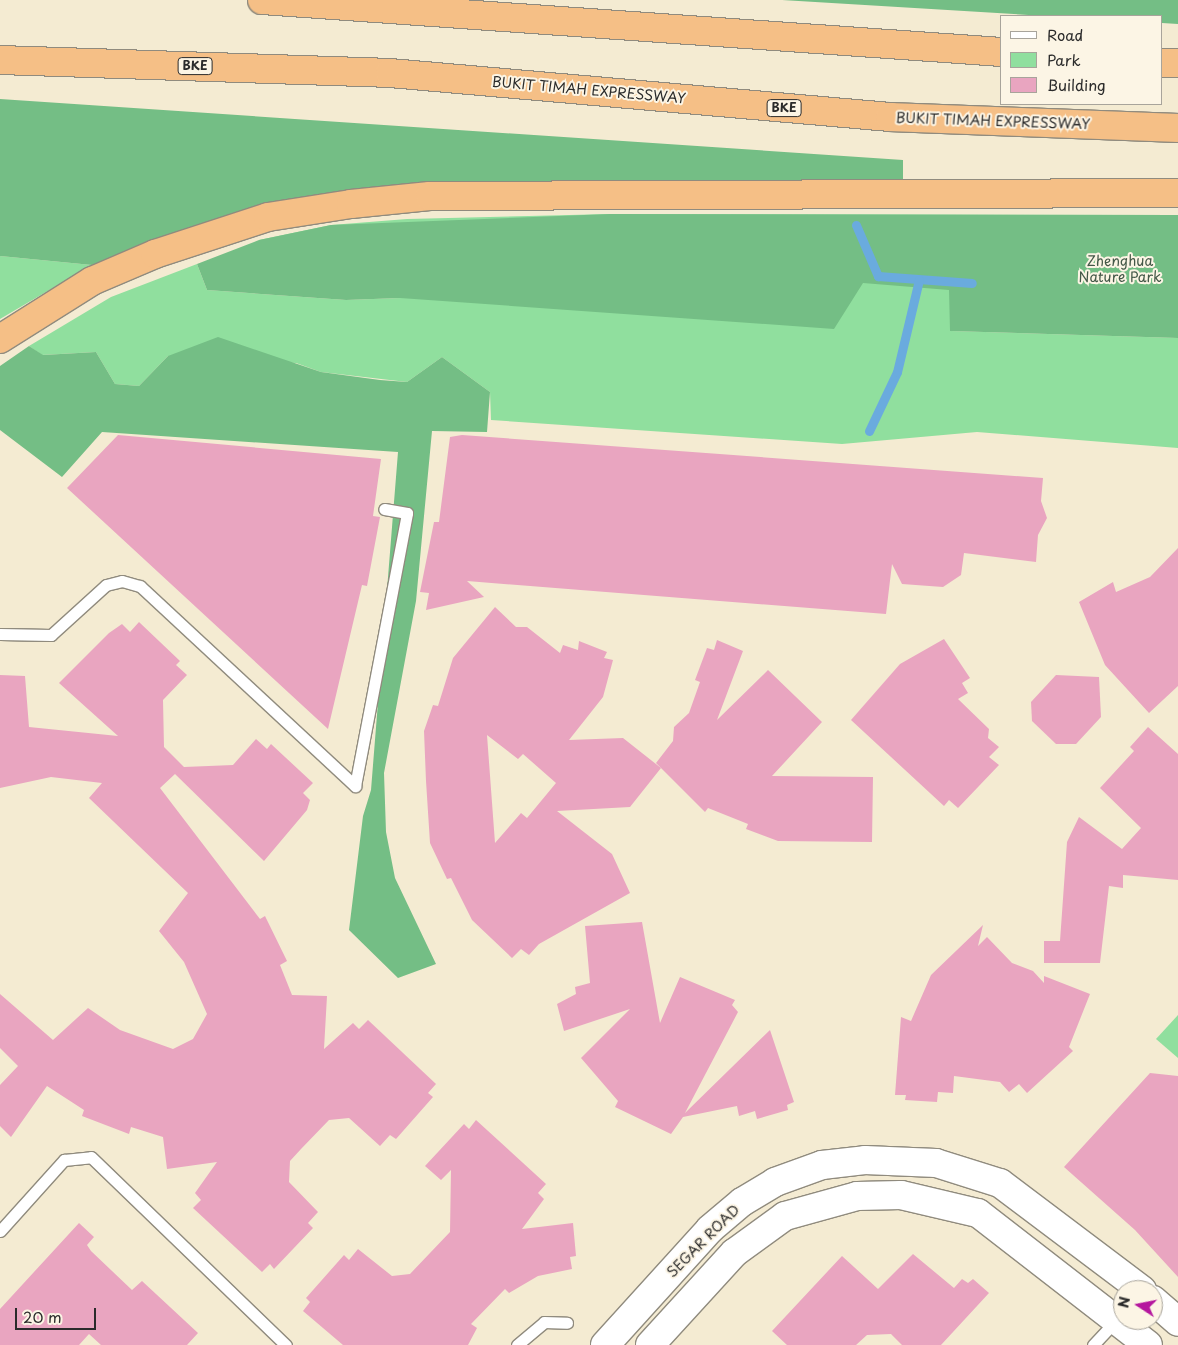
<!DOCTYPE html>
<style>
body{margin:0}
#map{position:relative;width:1178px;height:1345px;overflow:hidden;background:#f4ebd2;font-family:"Playpen Sans",sans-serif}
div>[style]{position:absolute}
.green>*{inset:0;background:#90df9e}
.forest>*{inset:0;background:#74be85}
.stream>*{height:9px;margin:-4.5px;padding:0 4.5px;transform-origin:4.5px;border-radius:4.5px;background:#6aabde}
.building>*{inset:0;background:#e9a5c0}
.roads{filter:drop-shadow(1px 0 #908b7e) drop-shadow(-1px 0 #908b7e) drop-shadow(0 1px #908b7e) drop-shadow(0 -1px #908b7e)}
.service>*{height:11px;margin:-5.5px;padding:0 5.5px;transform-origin:5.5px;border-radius:5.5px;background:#fff}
.tertiary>*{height:28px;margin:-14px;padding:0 14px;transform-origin:14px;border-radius:14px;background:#fff}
.motorway>*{height:28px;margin:-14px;padding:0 14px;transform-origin:14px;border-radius:14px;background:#f5bf86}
span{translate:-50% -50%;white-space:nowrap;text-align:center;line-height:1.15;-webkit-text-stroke:4px #fcf5e5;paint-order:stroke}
.shield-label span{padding:1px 4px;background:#fcf5e5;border:1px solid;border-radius:4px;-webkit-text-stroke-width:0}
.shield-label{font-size:12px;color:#2b2b2b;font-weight:700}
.street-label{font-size:14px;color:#2b2b2b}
.park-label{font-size:14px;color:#445848}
.legend{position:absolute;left:1000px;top:15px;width:162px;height:90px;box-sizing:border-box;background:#fcf5e5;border:1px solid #a8a49b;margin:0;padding:6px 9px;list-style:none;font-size:15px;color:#2b2b2b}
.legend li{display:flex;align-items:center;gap:10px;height:25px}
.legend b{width:25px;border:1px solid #a8a49b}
.north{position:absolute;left:1113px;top:1280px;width:50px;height:50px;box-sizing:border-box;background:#fcf5e5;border:1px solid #a8a49b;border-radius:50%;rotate:281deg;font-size:14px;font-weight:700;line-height:20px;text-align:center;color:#2b2b2b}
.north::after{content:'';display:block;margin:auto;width:18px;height:22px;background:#b5179e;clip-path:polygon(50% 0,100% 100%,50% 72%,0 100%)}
.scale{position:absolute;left:15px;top:1308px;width:81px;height:22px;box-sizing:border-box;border:2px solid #2b2b2b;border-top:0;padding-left:6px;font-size:15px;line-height:18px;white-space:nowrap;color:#2b2b2b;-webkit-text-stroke:4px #fcf5e5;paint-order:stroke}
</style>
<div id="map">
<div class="green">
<i style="clip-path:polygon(610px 214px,1178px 215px,951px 331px,1178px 338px,1178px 448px,977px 432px,842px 444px,491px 420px,490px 392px,442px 357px,407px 382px,321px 372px,296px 363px,168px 356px,139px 386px,115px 384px,96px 352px,42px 355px,29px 346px,111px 297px,197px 264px,207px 290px,346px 300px,400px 298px,259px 240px,331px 225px,407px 219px)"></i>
<i style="clip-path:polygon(0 256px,92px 265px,0 319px)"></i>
<i style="clip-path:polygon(1178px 1015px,1178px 1058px,1156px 1039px)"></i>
</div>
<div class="forest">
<i style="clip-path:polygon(782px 0,1178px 0,1178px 24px,1162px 23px,1162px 16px,1045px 16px)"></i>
<i style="clip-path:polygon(0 99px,903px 160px,903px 182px,634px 185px,167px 236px,92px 265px,0 256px)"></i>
<i style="clip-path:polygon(610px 214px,1178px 215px,1178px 338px,950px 331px,949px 290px,863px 283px,834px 329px,400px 298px,346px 300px,207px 290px,197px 264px,259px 240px,331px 225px)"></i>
<i style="clip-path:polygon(218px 337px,321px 372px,380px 380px,407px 382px,442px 357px,490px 392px,487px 432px,432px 431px,416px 601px,384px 773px,386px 832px,395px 878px,436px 964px,398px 978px,349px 930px,363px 816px,371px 790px,398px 452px,102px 432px,62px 477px,0 430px,0 366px,29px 346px,43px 355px,96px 352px,115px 384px,139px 386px,168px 356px)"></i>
</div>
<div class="stream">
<i style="left:856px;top:225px;width:56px;rotate:66.7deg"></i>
<i style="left:878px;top:276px;width:94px;rotate:4.3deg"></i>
<i style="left:869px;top:431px;width:65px;rotate:-64.6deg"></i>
<i style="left:897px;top:372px;width:95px;rotate:-76.6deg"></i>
</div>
<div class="building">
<i style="clip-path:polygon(118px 435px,381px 459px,373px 516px,380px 517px,367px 586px,362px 585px,328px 729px,67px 488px)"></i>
<i style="clip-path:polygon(462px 435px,1043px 478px,1041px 501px,1047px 518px,1038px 535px,1036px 562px,964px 553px,961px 575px,943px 587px,902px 584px,892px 564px,886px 614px,467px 581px,484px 597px,426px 610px,429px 593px,420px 592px,434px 522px,439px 522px,450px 437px)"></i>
<i style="clip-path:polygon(1178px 548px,1178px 686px,1149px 713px,1105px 665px,1079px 602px,1113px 582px,1116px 592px,1150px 577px)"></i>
<i style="clip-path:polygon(evenodd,495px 607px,516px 627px,527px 627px,560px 653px,563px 645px,578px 650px,579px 641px,607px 652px,604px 658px,613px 660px,603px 697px,569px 740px,623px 738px,661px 768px,630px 807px,557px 811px,612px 854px,630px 893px,539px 944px,529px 955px,521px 949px,512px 958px,472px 920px,451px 878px,447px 879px,430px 843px,426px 781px,424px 731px,433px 705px,438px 706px,453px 658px,495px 607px,487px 735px,518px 759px,523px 754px,556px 783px,527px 818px,521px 813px,495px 843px,487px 735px)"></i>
<i style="clip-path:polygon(139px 622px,180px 661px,176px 665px,187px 675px,163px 700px,164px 747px,184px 767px,233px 765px,256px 739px,267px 749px,271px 744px,313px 783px,303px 793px,310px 800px,307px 810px,264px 861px,175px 774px,160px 788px,260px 919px,265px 916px,287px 961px,280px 965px,292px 995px,327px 996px,324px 1049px,353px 1023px,359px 1029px,368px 1020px,436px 1084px,428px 1093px,433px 1097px,396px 1139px,390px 1135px,380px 1146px,349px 1118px,329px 1120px,301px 1149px,290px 1161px,289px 1182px,318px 1212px,308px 1223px,313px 1228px,274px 1269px,270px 1264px,262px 1272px,193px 1208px,201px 1200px,195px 1193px,217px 1162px,167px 1169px,163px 1137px,131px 1127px,129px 1134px,82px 1116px,84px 1110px,47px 1086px,11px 1137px,0 1126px,0 1085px,18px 1066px,0 1048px,0 994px,53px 1040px,88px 1008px,120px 1030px,173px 1049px,193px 1039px,207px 1014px,184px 962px,159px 931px,188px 893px,89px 798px,102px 783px,51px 777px,0 788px,0 675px,25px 676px,29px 727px,118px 736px,59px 683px,109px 633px,122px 624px,130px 632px)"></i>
<i style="clip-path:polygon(944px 639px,970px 678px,962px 683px,968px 693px,958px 699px,989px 729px,988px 738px,999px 747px,989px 757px,999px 765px,958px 808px,949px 800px,944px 806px,851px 720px,900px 664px)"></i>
<i style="clip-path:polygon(717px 640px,743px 651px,717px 720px,768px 670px,822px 722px,772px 776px,873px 777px,872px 842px,778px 841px,746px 829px,748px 824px,708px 808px,705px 812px,656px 763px,673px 741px,674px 727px,689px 713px,700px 682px,695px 680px,707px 648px,714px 650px)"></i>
<i style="clip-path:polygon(1056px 675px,1099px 677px,1101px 717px,1076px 744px,1056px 744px,1032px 721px,1031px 702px)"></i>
<i style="clip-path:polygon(1148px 727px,1178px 754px,1178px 880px,1123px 875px,1123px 888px,1109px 886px,1100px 963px,1044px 963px,1044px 941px,1060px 941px,1067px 842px,1079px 817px,1122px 849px,1141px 828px,1100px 788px,1134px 751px,1130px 747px)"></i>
<i style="clip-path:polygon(642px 922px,660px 1023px,680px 977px,735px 1000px,732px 1005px,738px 1012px,685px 1113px,770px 1030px,794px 1102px,787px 1105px,788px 1110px,757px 1119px,755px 1111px,739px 1116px,737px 1106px,683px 1117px,671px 1134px,615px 1107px,618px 1101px,581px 1058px,630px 1009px,564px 1031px,557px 1004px,576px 994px,575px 987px,590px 983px,585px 926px)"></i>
<i style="clip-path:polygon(983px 925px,978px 946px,987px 937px,1012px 963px,1033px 971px,1044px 983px,1044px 976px,1090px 994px,1069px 1047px,1073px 1051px,1027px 1093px,1019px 1084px,1009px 1092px,1000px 1082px,954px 1076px,953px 1093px,938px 1092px,937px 1102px,905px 1100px,906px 1095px,895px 1095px,901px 1017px,911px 1021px,931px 975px)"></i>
<i style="clip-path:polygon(1150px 1073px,1178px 1076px,1178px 1277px,1135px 1230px,1064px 1167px)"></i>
<i style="clip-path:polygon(476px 1120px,546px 1184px,538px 1193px,544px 1199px,522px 1229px,573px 1223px,576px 1256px,570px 1257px,572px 1269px,538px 1276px,509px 1293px,505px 1289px,471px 1324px,477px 1328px,468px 1345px,343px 1345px,303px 1311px,310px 1302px,306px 1298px,344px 1255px,349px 1260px,358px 1249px,392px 1276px,410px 1274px,450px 1232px,451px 1170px,441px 1180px,425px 1166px,464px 1124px,469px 1129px)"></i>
<i style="clip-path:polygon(79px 1223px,94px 1237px,87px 1245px,91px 1251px,132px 1290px,142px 1281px,198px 1333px,187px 1345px,101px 1345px,89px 1334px,79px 1345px,0 1345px,0 1309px)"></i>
<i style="clip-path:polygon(913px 1254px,954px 1288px,962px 1279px,968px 1283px,973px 1279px,989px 1293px,941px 1345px,902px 1345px,891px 1334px,867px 1335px,856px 1345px,787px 1345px,772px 1331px,842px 1256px,878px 1289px)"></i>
</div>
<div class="roads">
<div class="service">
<i style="left:0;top:634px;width:51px;rotate:1.1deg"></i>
<i style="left:51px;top:635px;width:74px;rotate:-42.3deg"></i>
<i style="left:106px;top:585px;width:16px;rotate:-14deg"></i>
<i style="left:122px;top:581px;width:19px;rotate:16deg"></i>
<i style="left:140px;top:586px;width:294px;rotate:42.9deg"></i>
<i style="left:355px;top:786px;width:278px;rotate:-79.2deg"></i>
<i style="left:407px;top:513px;width:23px;rotate:-170deg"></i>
<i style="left:0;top:1231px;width:96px;rotate:-48deg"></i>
<i style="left:64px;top:1160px;width:27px;rotate:-6deg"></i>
<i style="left:91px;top:1157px;width:271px;rotate:44deg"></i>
<i style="left:517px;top:1345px;width:35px;rotate:-40deg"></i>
<i style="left:544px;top:1322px;width:23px;rotate:2deg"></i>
<i style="left:1093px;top:1345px;width:35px;rotate:-47deg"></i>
</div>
<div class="tertiary">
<i style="left:1153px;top:1300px;width:33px;rotate:41deg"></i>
<i style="left:605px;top:1345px;width:156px;rotate:-47.8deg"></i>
<i style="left:710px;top:1229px;width:42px;rotate:-40.2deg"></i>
<i style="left:742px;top:1202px;width:39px;rotate:-31deg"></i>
<i style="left:775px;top:1182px;width:50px;rotate:-19.9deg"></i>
<i style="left:822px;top:1165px;width:43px;rotate:-6.6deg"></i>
<i style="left:865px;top:1160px;width:71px;rotate:2.4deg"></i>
<i style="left:936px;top:1163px;width:67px;rotate:17.4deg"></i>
<i style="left:1000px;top:1183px;width:178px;rotate:37deg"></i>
<i style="left:650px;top:1345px;width:125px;rotate:-47.6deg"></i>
<i style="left:734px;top:1253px;width:63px;rotate:-36deg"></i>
<i style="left:785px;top:1216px;width:75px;rotate:-15.5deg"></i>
<i style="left:857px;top:1196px;width:44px;rotate:-1.3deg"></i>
<i style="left:901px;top:1195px;width:79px;rotate:13.2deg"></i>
<i style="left:978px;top:1213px;width:215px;rotate:37.8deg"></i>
</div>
<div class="motorway">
<i style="left:262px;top:0;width:742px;rotate:4.02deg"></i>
<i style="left:0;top:60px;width:390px;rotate:1.9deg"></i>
<i style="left:390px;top:73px;width:502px;rotate:5.03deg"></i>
<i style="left:890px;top:117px;width:288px;rotate:2.2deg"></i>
<i style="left:1162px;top:63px;width:16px"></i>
<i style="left:0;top:339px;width:109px;rotate:-32.2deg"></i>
<i style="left:92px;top:281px;width:69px;rotate:-23.2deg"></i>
<i style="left:155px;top:254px;width:119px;rotate:-18.1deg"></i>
<i style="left:268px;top:217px;width:84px;rotate:-8.9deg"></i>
<i style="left:351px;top:204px;width:79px;rotate:-5.8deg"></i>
<i style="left:430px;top:196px;width:748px;rotate:-0.23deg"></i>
</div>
</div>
<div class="shield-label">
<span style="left:195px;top:66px">BKE</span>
<span style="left:784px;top:108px">BKE</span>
</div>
<div class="street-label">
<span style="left:589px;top:90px;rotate:5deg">BUKIT TIMAH EXPRESSWAY</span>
<span style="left:993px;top:121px;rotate:2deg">BUKIT TIMAH EXPRESSWAY</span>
<span style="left:703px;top:1241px;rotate:-45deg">SEGAR ROAD</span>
</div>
<div class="park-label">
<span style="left:1120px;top:269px">Zhenghua<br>Nature Park</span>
</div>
<ul class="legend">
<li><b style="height:6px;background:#fff"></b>Road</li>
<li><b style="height:14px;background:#90df9e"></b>Park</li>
<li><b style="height:14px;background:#e9a5c0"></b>Building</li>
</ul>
<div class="north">N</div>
<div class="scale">20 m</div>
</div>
